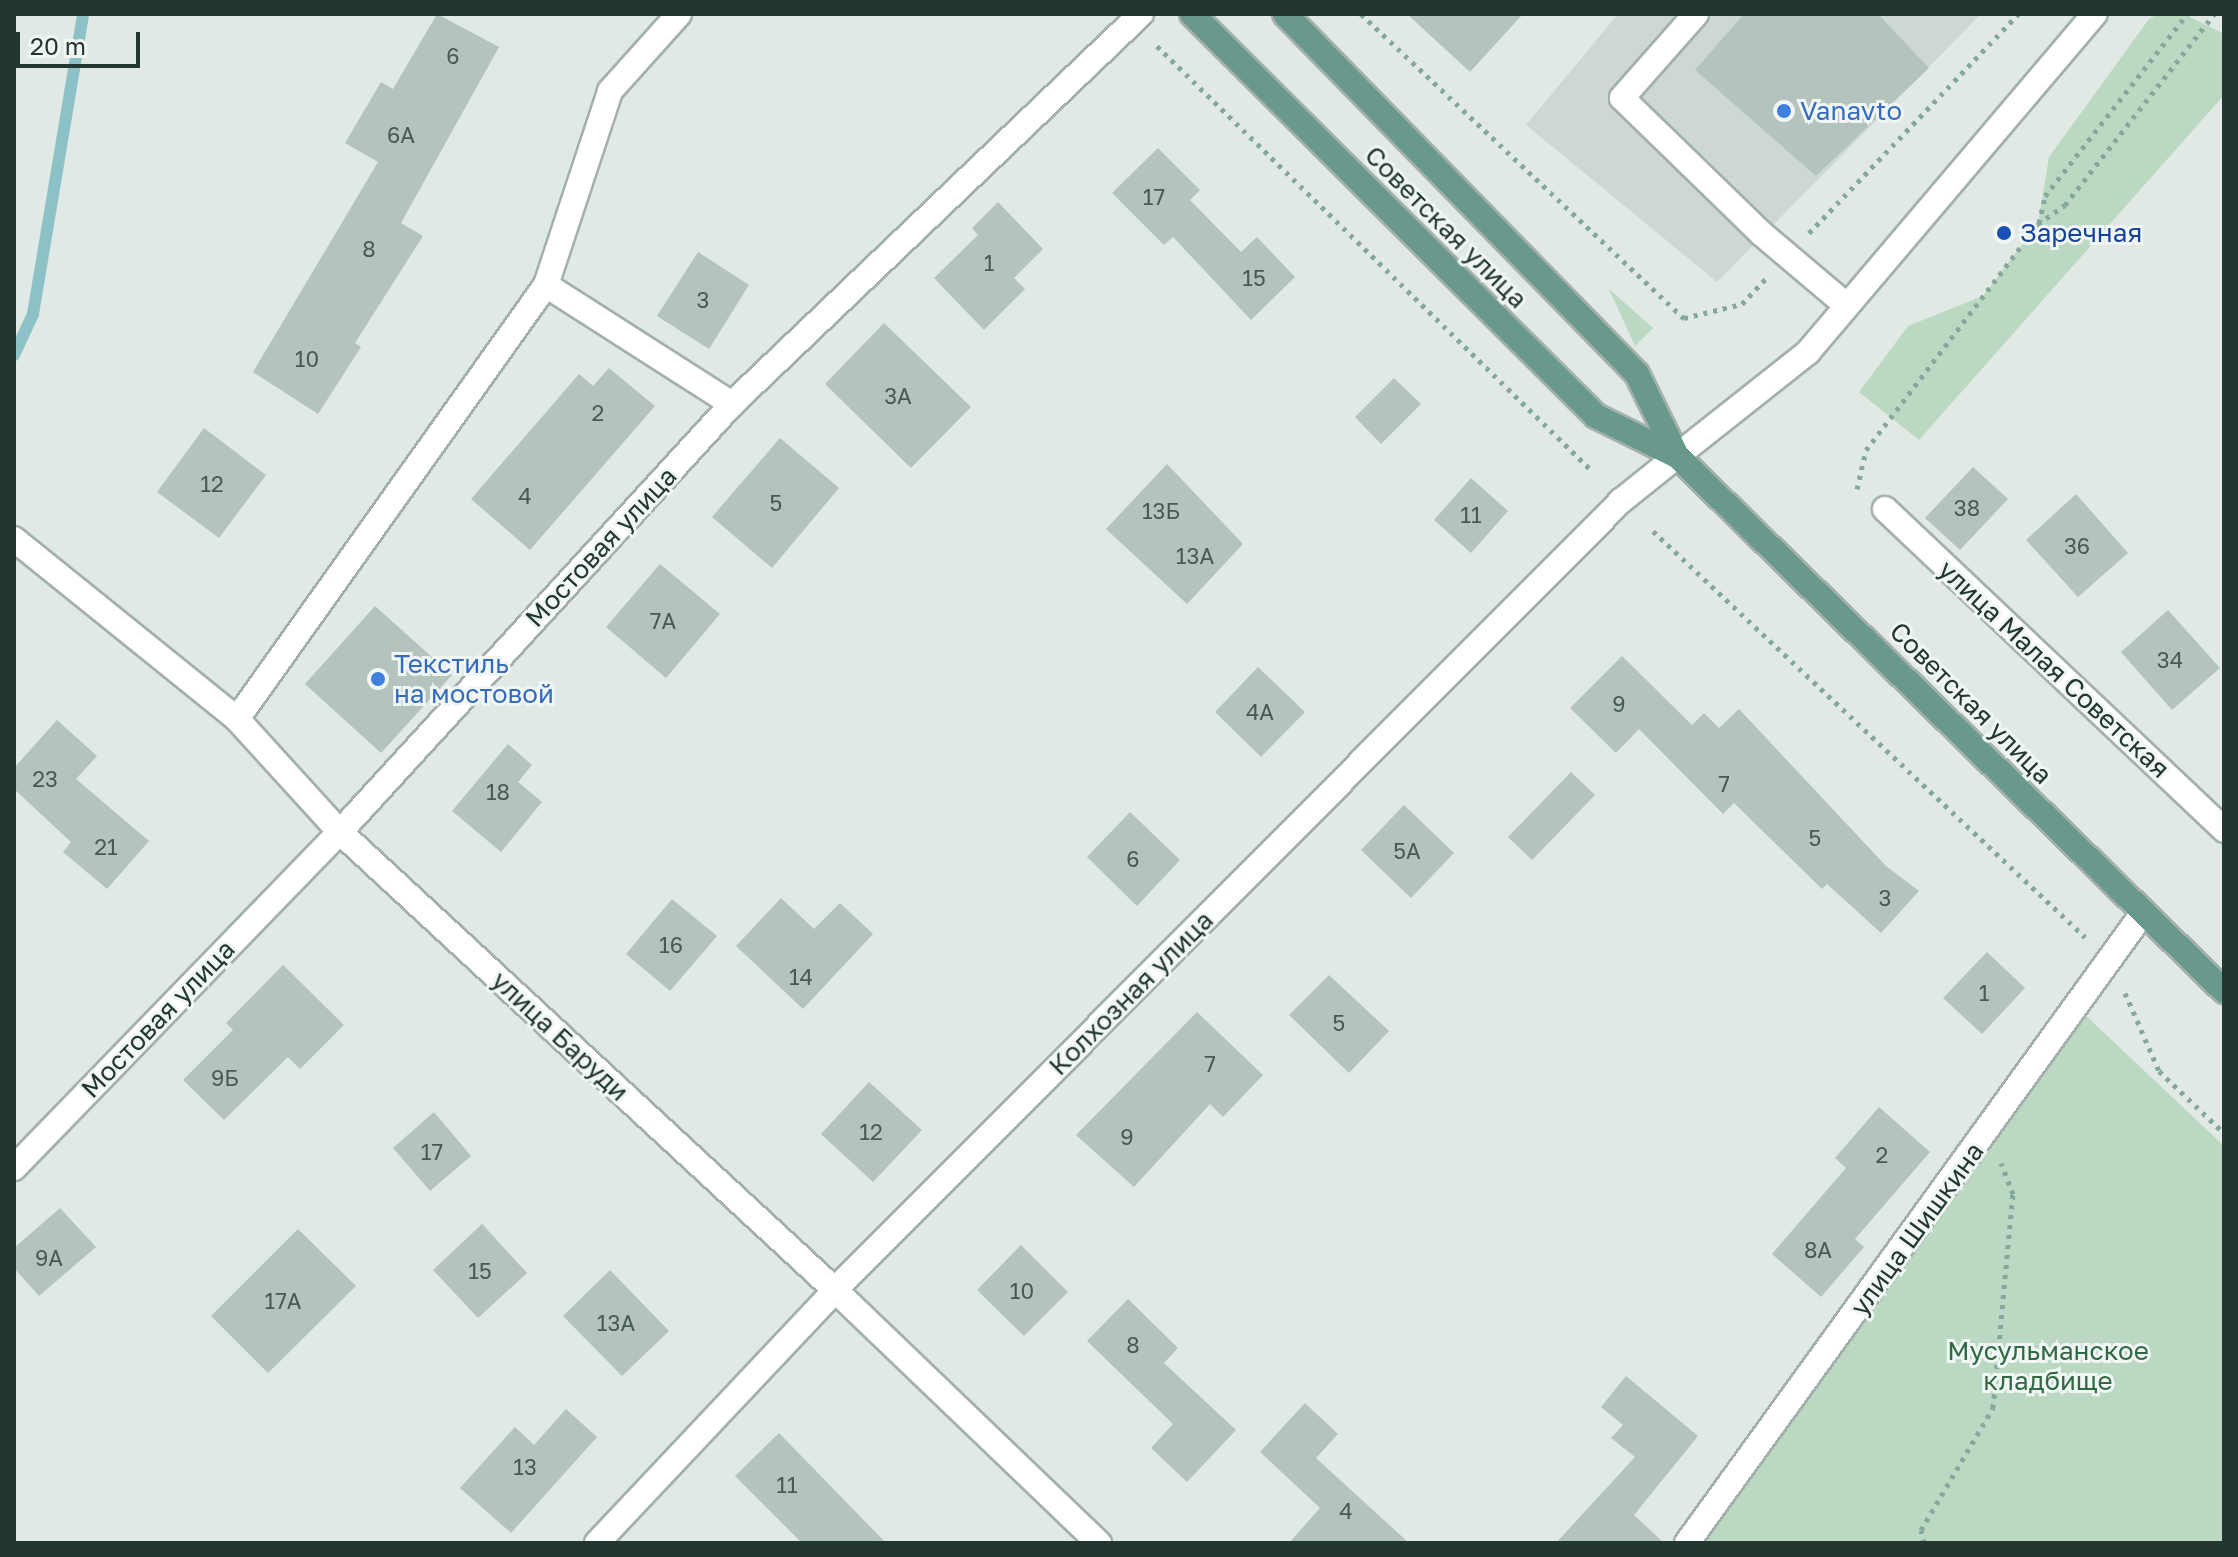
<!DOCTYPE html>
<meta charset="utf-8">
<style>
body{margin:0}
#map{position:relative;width:2238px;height:1557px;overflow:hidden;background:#e0e9e4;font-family:"Golos Text",sans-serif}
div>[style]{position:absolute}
.built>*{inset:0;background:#ced8d3}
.green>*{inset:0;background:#bbd8c2}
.stream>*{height:12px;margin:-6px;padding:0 6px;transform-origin:6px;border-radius:6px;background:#8dc1c8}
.building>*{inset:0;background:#b5c3bd}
.path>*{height:5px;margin-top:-2.5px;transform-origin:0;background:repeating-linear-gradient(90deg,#84a99c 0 4px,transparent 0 10px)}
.roads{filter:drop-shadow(2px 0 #a4b0ab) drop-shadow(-2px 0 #a4b0ab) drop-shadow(0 2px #a4b0ab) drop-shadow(0 -2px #a4b0ab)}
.service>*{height:24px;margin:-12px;padding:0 12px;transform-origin:12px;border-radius:12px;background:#fff}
.minor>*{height:24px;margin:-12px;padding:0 12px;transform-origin:12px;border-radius:12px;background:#fff}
.tertiary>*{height:24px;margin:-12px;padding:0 12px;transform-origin:12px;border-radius:12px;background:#fff}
.secondary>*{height:24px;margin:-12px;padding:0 12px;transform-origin:12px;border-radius:12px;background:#fff}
.primary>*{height:24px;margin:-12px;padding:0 12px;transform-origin:12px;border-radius:12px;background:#69998c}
.dots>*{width:22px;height:22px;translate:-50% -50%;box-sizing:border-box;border:4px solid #f0f6f3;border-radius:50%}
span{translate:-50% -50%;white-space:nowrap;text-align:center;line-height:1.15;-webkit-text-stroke:6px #f0f6f3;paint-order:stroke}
.number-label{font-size:22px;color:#485a54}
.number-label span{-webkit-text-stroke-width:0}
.shop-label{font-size:26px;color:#366cbe}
.left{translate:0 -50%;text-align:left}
.street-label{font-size:26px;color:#233731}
.transit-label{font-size:26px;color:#164399}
.park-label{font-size:26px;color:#326945}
.frame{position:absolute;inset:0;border:16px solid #233731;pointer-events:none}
.scale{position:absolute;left:16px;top:32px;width:124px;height:36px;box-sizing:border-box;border:4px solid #233731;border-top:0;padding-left:10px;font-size:24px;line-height:28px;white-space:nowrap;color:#233731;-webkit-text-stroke:6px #f0f6f3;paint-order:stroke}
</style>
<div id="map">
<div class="built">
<i style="clip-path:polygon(1618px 14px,1981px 14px,1717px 282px,1526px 125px)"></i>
</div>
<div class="green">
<i style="clip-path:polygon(2158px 14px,2186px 15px,2224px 34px,2224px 95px,1919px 440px,1859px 392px,1908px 326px,1983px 296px,2038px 224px,2049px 157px,2149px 19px)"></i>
<i style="clip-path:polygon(1609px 289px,1653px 328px,1635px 346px)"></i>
<i style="clip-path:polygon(2083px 1013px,2224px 1146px,2224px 1543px,1703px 1543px)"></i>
</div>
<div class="stream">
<i style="left:14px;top:355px;width:45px;rotate:-65.1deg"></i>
<i style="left:33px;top:314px;width:304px;rotate:-80.5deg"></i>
</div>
<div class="building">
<i style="clip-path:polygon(437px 14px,499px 47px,401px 223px,423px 236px,355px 343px,361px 347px,318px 414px,253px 372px,378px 162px,345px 143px,381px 82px,393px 89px)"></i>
<i style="clip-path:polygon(1407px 14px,1523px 14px,1470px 72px)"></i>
<i style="clip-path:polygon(1744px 14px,1878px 14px,1929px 68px,1816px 176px,1695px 70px)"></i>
<i style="clip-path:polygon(1158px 148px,1200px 190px,1190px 200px,1241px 252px,1257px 237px,1295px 277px,1251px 320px,1173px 237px,1164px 245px,1112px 193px)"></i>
<i style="clip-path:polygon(998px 202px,1043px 249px,1014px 278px,1025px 289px,984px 330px,934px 278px,978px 235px,972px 228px)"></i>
<i style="clip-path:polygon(698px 252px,749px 285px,709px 349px,657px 316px)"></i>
<i style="clip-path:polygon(884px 323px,971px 407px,911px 468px,825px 384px)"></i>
<i style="clip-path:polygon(609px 368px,655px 406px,530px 550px,471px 499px,579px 374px,593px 386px)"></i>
<i style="clip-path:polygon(1394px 378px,1421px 404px,1381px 444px,1355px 417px)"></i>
<i style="clip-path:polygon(204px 428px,266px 475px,219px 538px,157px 492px)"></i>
<i style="clip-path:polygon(780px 438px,839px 488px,772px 568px,712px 517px)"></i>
<i style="clip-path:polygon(1167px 464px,1243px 544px,1187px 604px,1106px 529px)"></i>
<i style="clip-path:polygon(1973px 467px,2008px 499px,1960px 550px,1925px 518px)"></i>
<i style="clip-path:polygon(1471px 478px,1508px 511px,1471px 553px,1434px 520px)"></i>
<i style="clip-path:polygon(2076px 494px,2128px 553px,2078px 597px,2026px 540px)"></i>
<i style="clip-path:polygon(660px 564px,720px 614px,666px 678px,606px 627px)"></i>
<i style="clip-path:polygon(375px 606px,452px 675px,381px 753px,305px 684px)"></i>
<i style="clip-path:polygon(2168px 610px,2220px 668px,2172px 710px,2121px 652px)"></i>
<i style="clip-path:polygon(1622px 656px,1692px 725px,1704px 713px,1719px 728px,1739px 709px,1886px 866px,1919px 891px,1881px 933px,1827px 884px,1822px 889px,1734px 803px,1723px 814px,1639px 729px,1616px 753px,1570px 708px)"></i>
<i style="clip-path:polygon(1258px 667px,1305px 712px,1261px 757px,1215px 712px)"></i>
<i style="clip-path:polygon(57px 720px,97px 756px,76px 779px,149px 841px,107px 889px,63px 852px,71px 842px,14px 789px,14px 768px)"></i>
<i style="clip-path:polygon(508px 744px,532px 765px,518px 782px,542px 802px,501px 852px,452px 811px)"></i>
<i style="clip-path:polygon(1571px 772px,1595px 795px,1532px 860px,1508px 837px)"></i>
<i style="clip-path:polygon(1404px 805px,1454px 853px,1411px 898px,1361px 850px)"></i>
<i style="clip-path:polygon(1130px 812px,1180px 860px,1137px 906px,1087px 857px)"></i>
<i style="clip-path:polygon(781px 898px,814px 929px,840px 903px,873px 934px,803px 1009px,736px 946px)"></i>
<i style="clip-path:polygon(672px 899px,717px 936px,670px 991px,626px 954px)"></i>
<i style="clip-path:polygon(1987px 952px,2025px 988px,1982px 1034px,1943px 998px)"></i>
<i style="clip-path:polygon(283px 965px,344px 1025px,300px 1069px,288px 1057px,224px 1120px,183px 1080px,233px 1030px,226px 1023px)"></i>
<i style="clip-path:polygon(1329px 975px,1389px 1031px,1349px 1073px,1289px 1015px)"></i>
<i style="clip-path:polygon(1197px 1012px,1263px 1075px,1223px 1117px,1210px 1104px,1134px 1187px,1076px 1135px)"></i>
<i style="clip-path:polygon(869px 1082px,922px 1130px,873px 1182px,821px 1134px)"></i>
<i style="clip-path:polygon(1879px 1107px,1930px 1152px,1855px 1239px,1864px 1247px,1821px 1297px,1772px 1254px,1846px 1168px,1835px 1158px)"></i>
<i style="clip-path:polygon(434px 1112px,471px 1156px,430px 1191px,393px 1148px)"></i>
<i style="clip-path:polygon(60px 1208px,96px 1247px,39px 1296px,14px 1268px,14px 1248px)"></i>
<i style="clip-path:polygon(482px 1224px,527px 1273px,478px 1318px,433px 1270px)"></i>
<i style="clip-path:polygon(298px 1229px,356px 1286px,268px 1373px,211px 1316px)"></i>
<i style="clip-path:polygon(1021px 1245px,1068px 1292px,1024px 1336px,977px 1290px)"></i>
<i style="clip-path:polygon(610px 1270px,669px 1331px,622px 1376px,563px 1316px)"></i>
<i style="clip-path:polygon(1128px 1299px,1178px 1348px,1164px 1363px,1236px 1430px,1187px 1482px,1151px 1448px,1173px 1424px,1087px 1341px)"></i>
<i style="clip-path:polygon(1626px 1376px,1698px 1436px,1634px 1515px,1664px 1543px,1556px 1543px,1635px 1457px,1611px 1438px,1623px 1425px,1601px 1407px)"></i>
<i style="clip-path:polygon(1305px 1403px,1338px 1434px,1316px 1458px,1409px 1543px,1289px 1543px,1320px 1508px,1260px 1452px)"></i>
<i style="clip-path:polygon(566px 1409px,597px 1437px,511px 1533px,460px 1488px,515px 1427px,534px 1445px)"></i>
<i style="clip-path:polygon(779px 1433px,886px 1543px,802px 1543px,735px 1476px)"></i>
</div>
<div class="path">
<i style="left:1361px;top:14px;width:444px;rotate:43.3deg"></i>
<i style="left:1684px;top:318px;width:60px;rotate:-13.6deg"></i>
<i style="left:1742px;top:304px;width:35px;rotate:-47deg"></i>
<i style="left:1157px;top:46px;width:608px;rotate:44.33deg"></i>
<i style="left:2039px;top:223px;width:28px;rotate:-77deg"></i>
<i style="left:2045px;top:196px;width:231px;rotate:-52deg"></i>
<i style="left:1809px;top:233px;width:303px;rotate:-46.3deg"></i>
<i style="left:1857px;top:489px;width:40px;rotate:-77deg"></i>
<i style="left:1866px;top:450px;width:284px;rotate:-52.7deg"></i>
<i style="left:2038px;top:224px;width:33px;rotate:-35deg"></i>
<i style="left:2065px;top:205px;width:242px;rotate:-52deg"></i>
<i style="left:1653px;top:531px;width:593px;rotate:43.22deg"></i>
<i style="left:2125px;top:993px;width:85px;rotate:66.4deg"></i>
<i style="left:2159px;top:1071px;width:90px;rotate:43.6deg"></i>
<i style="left:1924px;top:1543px;width:13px;rotate:-103deg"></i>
<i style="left:1921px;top:1530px;width:142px;rotate:-59.5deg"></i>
<i style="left:1993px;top:1408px;width:215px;rotate:-84.7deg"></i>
<i style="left:2013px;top:1194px;width:33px;rotate:-111deg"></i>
</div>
<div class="roads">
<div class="service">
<i style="left:1696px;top:14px;width:112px;rotate:131.4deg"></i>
<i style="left:1622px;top:98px;width:195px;rotate:44.2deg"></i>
<i style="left:1762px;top:234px;width:110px;rotate:40.2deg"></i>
<i style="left:546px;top:285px;width:221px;rotate:32.6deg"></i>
<i style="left:237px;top:719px;width:533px;rotate:-54.55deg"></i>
<i style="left:546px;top:285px;width:204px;rotate:-71.7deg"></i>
<i style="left:610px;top:91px;width:103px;rotate:-48.1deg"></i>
</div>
<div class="minor">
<i style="left:1885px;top:509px;width:467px;rotate:43.4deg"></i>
<i style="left:14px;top:539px;width:287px;rotate:38.9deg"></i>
<i style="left:237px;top:719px;width:153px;rotate:47.7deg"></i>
<i style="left:340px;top:832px;width:674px;rotate:42.78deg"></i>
<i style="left:835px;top:1290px;width:366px;rotate:43.8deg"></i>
<i style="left:14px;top:1168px;width:468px;rotate:-45.9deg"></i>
<i style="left:340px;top:832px;width:580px;rotate:-47.51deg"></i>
<i style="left:732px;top:404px;width:565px;rotate:-43.64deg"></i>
<i style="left:1687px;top:1543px;width:778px;rotate:-54.1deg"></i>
</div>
<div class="tertiary">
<i style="left:597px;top:1543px;width:347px;rotate:-46.7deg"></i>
<i style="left:835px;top:1290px;width:1114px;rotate:-45.11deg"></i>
<i style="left:1621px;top:501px;width:72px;rotate:-38.8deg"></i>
</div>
<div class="secondary">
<i style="left:1677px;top:456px;width:167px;rotate:-38.4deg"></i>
<i style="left:1808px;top:352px;width:443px;rotate:-49.7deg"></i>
</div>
<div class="primary">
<i style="left:1192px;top:14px;width:570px;rotate:44.86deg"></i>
<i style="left:1596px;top:416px;width:90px;rotate:26.3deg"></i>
<i style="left:1677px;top:456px;width:765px;rotate:44.36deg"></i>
<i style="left:1285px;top:14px;width:503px;rotate:45.64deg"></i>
<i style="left:1637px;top:374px;width:91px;rotate:64deg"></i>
</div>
</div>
<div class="dots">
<i style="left:1784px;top:111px;background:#3f7fe0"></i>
<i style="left:2004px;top:233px;background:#1a4fb4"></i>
<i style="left:378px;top:679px;background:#3f7fe0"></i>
</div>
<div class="number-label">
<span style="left:453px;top:56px">6</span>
<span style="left:401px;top:135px">6А</span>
<span style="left:1154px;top:197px">17</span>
<span style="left:369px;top:249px">8</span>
<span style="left:989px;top:263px">1</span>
<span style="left:1254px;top:278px">15</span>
<span style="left:703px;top:300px">3</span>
<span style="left:307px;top:359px">10</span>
<span style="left:898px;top:396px">3А</span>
<span style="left:598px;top:413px">2</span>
<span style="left:212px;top:484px">12</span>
<span style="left:525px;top:496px">4</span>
<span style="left:776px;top:503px">5</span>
<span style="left:1967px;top:508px">38</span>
<span style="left:1161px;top:511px">13Б</span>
<span style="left:1471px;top:515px">11</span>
<span style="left:2077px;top:546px">36</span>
<span style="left:1195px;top:556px">13А</span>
<span style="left:663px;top:621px">7А</span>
<span style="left:2170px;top:660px">34</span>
<span style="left:1619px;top:704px">9</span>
<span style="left:1260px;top:712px">4А</span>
<span style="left:45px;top:779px">23</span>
<span style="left:1724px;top:784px">7</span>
<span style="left:498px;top:792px">18</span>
<span style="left:1815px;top:838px">5</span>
<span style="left:106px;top:847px">21</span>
<span style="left:1407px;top:851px">5А</span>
<span style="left:1133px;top:859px">6</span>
<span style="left:1885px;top:898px">3</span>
<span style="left:671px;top:945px">16</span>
<span style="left:801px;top:977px">14</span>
<span style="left:1984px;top:993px">1</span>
<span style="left:1339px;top:1023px">5</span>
<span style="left:1210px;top:1064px">7</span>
<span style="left:225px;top:1078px">9Б</span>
<span style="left:871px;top:1132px">12</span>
<span style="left:1127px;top:1137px">9</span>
<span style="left:432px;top:1152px">17</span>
<span style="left:1882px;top:1155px">2</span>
<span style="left:1818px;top:1250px">8А</span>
<span style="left:49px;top:1258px">9А</span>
<span style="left:480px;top:1271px">15</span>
<span style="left:1022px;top:1291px">10</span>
<span style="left:283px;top:1301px">17А</span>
<span style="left:616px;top:1323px">13А</span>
<span style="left:1133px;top:1345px">8</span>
<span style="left:525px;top:1467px">13</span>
<span style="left:787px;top:1485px">11</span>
<span style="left:1346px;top:1511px">4</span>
</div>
<div class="shop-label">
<span class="left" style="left:1800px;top:111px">Vanavto</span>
<span class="left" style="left:394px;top:679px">Текстиль<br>на мостовой</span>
</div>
<div class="street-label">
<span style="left:1446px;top:227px;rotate:45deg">Советская улица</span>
<span style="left:601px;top:547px;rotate:-47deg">Мостовая улица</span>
<span style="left:2054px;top:669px;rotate:43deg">улица Малая Советская</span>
<span style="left:1971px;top:703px;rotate:45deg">Советская улица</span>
<span style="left:1131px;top:993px;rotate:-45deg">Колхозная улица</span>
<span style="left:158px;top:1019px;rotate:-46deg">Мостовая улица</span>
<span style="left:560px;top:1036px;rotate:43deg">улица Баруди</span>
<span style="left:1917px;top:1229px;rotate:-54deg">улица Шишкина</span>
</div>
<div class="transit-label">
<span class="left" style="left:2020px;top:233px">Заречная</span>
</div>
<div class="park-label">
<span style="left:2048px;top:1366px">Мусульманское<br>кладбище</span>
</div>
<div class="frame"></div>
<div class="scale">20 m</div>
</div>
